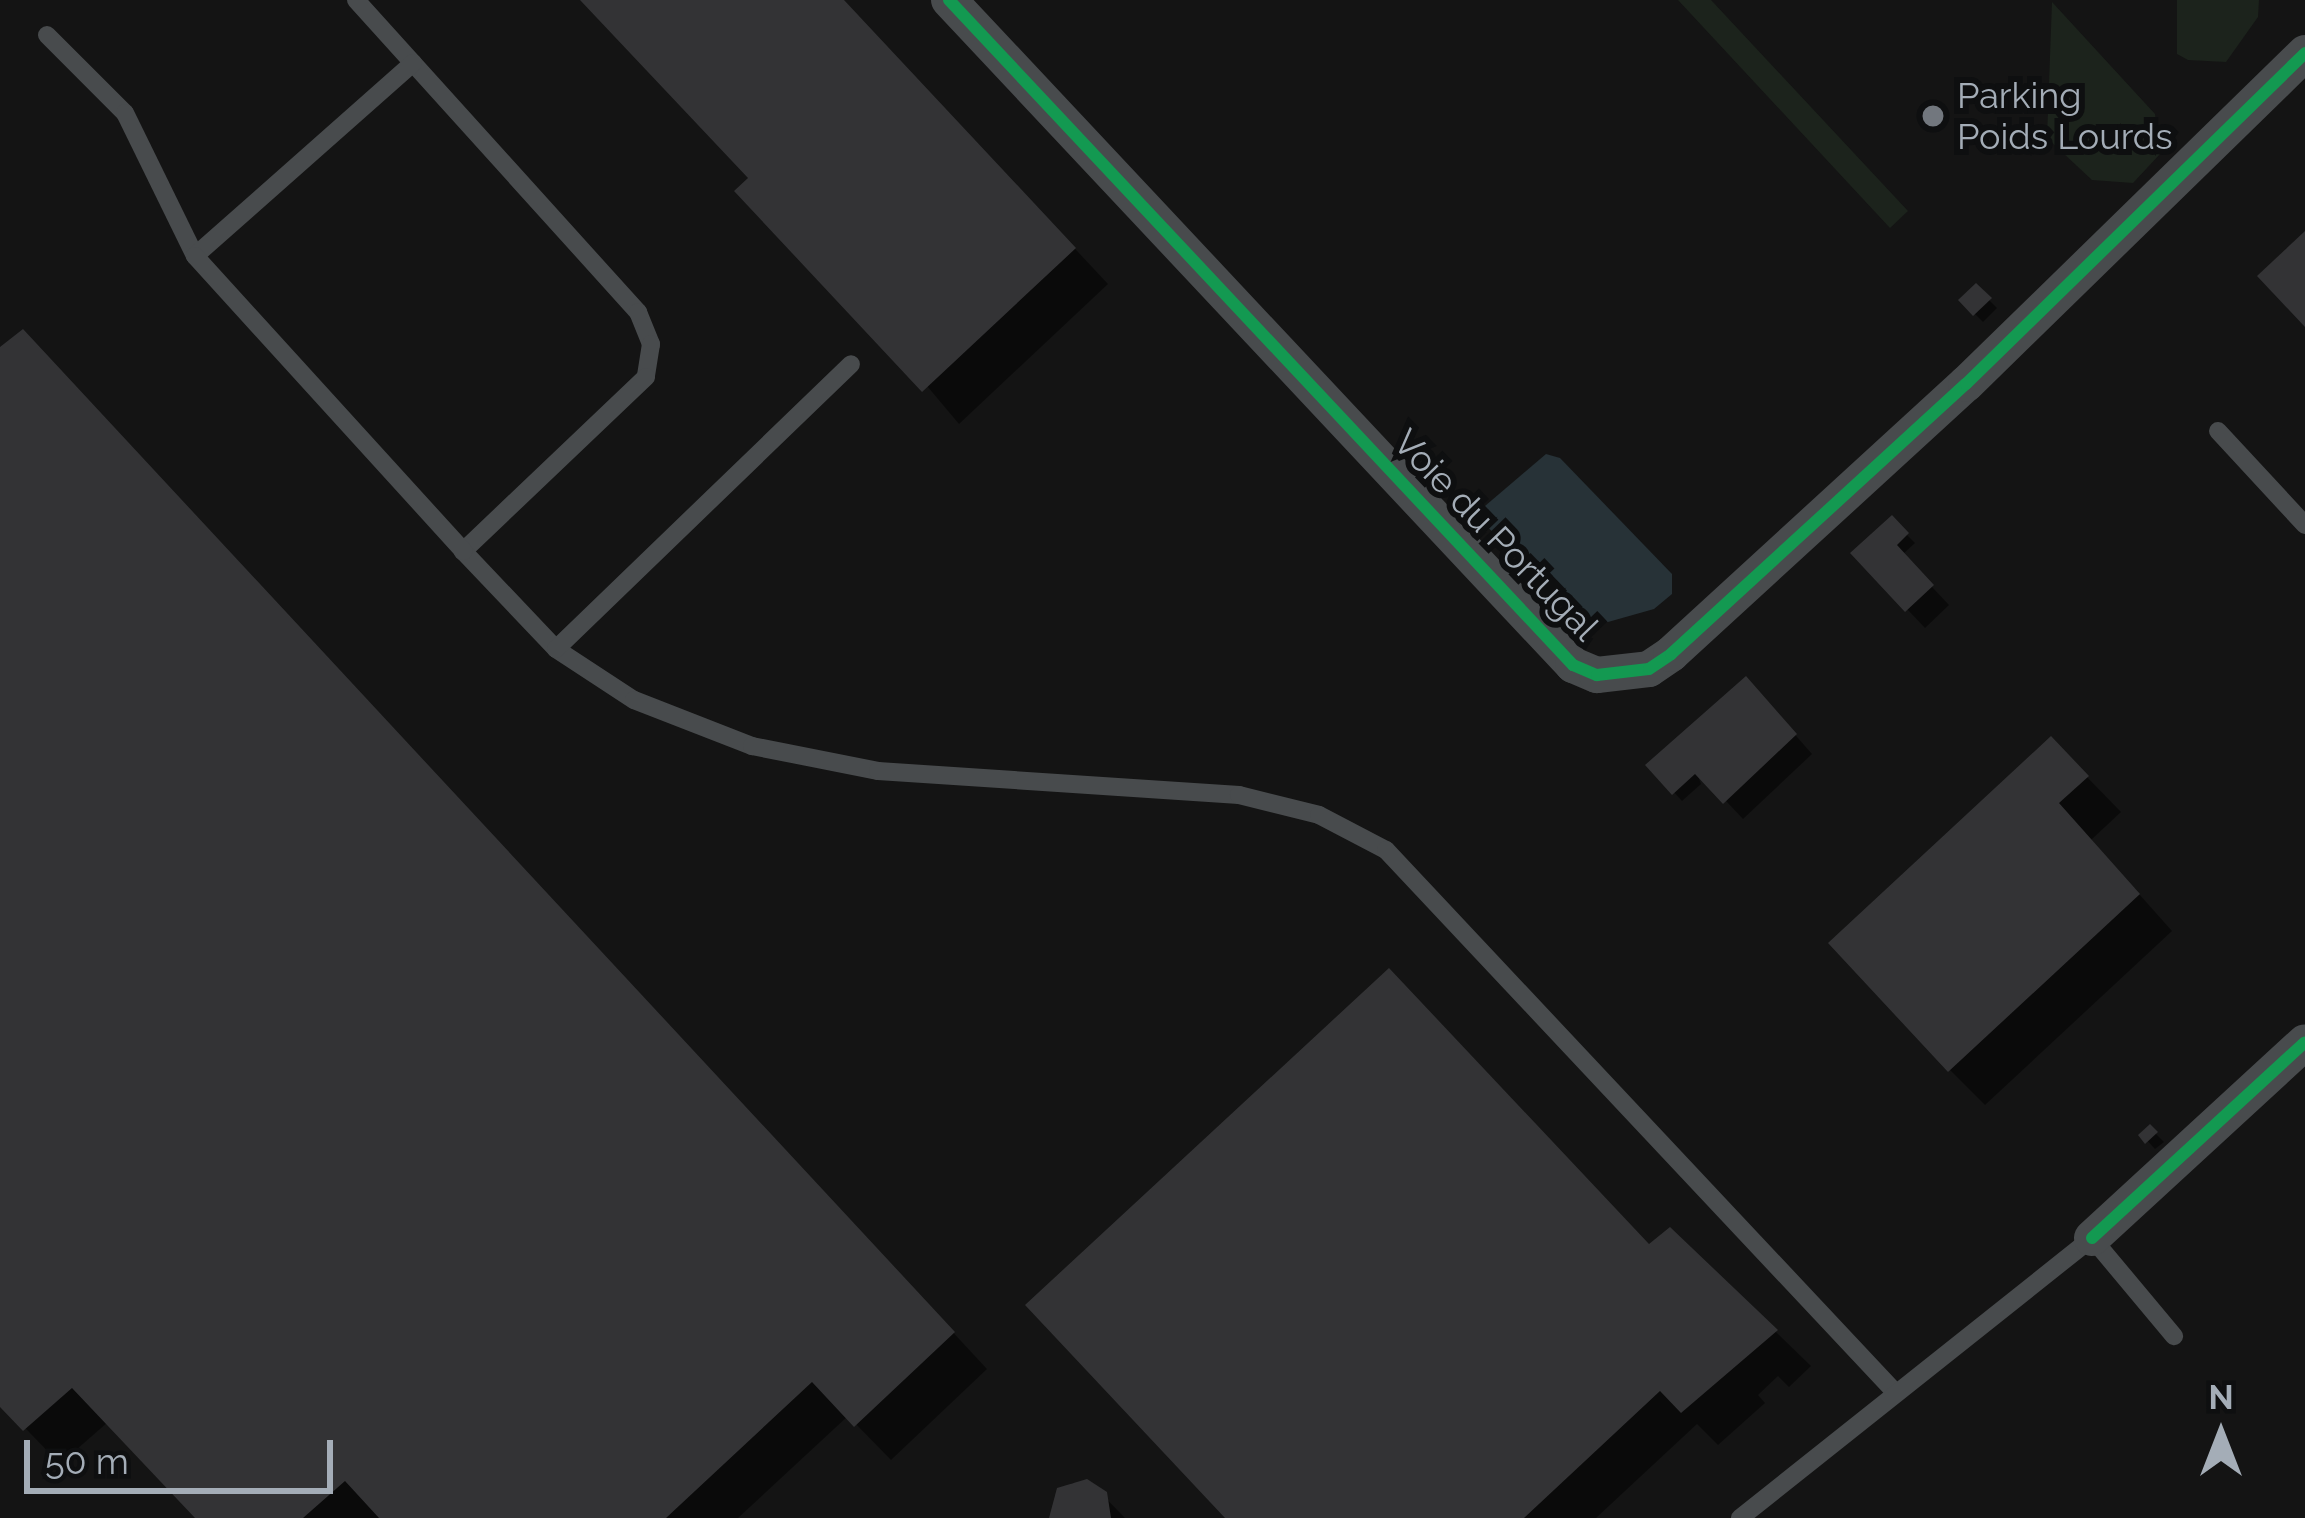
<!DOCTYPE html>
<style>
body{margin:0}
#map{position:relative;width:2305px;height:1518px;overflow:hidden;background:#141414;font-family:Raleway,sans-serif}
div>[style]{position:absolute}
.green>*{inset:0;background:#1c231c}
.water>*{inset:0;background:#273237}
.shadow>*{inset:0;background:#0007}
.building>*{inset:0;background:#333335}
.lane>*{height:18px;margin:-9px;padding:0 9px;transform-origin:9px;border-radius:9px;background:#484b4d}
.street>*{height:36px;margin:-18px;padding:0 18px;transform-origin:18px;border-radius:18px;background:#484b4d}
.cycleway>*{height:12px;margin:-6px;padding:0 6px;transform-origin:6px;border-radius:6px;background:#139951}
.dots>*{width:33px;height:33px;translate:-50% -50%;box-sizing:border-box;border:6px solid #0e0f10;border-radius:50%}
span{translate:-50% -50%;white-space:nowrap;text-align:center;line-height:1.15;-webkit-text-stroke:12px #0e0f10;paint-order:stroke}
.poi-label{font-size:36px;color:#a4adb7}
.left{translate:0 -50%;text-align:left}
.street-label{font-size:36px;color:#a4adb7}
.north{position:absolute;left:2161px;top:1374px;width:120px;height:120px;-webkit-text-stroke:9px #0e0f10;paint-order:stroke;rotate:0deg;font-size:33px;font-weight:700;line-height:48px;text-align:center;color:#a4adb7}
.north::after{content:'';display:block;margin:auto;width:42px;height:54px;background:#a4adb7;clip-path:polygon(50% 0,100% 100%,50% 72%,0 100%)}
.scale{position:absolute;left:24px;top:1440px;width:309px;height:54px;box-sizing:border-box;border:6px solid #a4adb7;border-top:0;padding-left:15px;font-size:36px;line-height:42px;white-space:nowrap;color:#a4adb7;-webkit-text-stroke:9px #0e0f10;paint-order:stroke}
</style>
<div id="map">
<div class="green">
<i style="clip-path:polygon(1678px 0,1711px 0,1908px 211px,1890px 228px)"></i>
<i style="clip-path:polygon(2177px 0,2259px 0,2258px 17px,2226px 62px,2188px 60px,2177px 54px)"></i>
<i style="clip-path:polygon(2052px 2px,2155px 114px,2160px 154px,2133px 183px,2092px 180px,2047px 138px)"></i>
</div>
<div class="water">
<i style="clip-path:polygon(1546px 454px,1560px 458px,1672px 574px,1672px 594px,1654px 609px,1608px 622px,1584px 616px,1483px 523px,1485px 506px)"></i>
</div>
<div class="shadow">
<i style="clip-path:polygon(584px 0,842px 0,1108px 284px,959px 424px,752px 178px)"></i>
<i style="clip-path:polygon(1976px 287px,1997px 308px,1983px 322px,1962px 301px)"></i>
<i style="clip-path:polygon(0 349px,58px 368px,987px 1369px,891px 1460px,848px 1416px,738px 1518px,199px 1518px,108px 1422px,60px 1464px,0 1402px)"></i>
<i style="clip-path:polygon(1891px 519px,1915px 543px,1902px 555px,1949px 605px,1925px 628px,1854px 553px)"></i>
<i style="clip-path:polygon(1763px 698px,1812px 754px,1743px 819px,1695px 768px,1701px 784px,1682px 801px,1650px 766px)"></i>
<i style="clip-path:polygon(2051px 740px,2121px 812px,2091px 840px,2172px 931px,1985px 1105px,1950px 1070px)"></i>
<i style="clip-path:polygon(2150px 1128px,2164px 1142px,2155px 1149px,2142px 1135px)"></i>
<i style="clip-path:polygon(1650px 1248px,1776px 1332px,1811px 1366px,1789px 1387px,1778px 1376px,1758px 1395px,1765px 1403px,1718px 1445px,1697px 1424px,1596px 1518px,1229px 1518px)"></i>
<i style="clip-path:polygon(1072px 1483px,1093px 1485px,1125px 1518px,1052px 1518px,1055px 1496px)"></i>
</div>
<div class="building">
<i style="clip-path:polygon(580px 0,844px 0,1076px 248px,922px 392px,734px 191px,748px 178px)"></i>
<i style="clip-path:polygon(2305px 231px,2305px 327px,2257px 276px)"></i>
<i style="clip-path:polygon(1976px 283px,1992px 298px,1973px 316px,1958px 300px)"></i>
<i style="clip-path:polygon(23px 329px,955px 1332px,854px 1427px,812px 1382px,666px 1518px,379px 1518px,345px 1481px,303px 1518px,195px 1518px,72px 1388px,23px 1431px,0 1407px,0 347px)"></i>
<i style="clip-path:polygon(1892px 515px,1909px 533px,1897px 545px,1934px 585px,1905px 612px,1850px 553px)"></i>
<i style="clip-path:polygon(1746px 676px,1797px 734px,1723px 804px,1695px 774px,1672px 795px,1645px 765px)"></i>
<i style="clip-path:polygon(2051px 736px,2089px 776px,2059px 803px,2140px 894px,1948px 1072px,1828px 943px)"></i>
<i style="clip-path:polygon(1389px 968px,1649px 1244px,1670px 1227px,1778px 1330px,1681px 1413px,1660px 1391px,1524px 1518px,1225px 1518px,1025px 1305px)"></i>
<i style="clip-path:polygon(2150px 1124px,2158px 1132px,2145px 1144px,2138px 1135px)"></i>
<i style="clip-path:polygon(1087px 1479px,1107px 1492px,1111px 1518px,1049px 1518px,1057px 1488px)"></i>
</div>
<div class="lane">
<i style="left:356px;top:0;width:421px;rotate:47.9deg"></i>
<i style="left:638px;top:312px;width:35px;rotate:68deg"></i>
<i style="left:651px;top:344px;width:33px;rotate:99deg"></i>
<i style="left:646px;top:377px;width:253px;rotate:136.4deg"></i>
<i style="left:463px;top:551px;width:135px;rotate:46.5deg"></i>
<i style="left:556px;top:649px;width:93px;rotate:33.2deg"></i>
<i style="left:634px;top:700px;width:127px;rotate:21.3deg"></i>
<i style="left:752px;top:746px;width:128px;rotate:11.2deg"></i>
<i style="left:878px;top:771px;width:362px;rotate:3.8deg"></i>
<i style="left:1239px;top:795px;width:82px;rotate:14deg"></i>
<i style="left:1319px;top:815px;width:76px;rotate:27.6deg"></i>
<i style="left:1386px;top:850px;width:745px;rotate:46.8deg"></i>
<i style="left:47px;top:35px;width:110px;rotate:45deg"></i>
<i style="left:125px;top:113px;width:159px;rotate:63.9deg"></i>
<i style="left:413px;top:63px;width:291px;rotate:138.5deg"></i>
<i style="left:195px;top:256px;width:399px;rotate:47.7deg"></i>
<i style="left:2218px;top:431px;width:128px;rotate:47.2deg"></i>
<i style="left:556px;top:649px;width:410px;rotate:-44deg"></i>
<i style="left:1740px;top:1518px;width:450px;rotate:-38.5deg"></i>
<i style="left:2092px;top:1238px;width:128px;rotate:50.1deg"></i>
</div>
<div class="street">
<i style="left:949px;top:0;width:912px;rotate:46.82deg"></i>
<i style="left:1573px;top:665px;width:26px;rotate:23deg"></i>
<i style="left:1597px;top:675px;width:52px;rotate:-6.6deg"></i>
<i style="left:1649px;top:669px;width:27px;rotate:-34deg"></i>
<i style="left:1671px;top:654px;width:400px;rotate:-42.5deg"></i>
<i style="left:1966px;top:384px;width:474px;rotate:-44.3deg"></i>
<i style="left:2092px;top:1238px;width:289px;rotate:-42.6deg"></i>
</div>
<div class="cycleway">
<i style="left:949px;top:0;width:912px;rotate:46.82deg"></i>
<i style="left:1573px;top:665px;width:26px;rotate:23deg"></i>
<i style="left:1597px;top:675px;width:52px;rotate:-6.6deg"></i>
<i style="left:1649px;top:669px;width:27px;rotate:-34deg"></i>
<i style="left:1671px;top:654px;width:400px;rotate:-42.5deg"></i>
<i style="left:1966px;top:384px;width:474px;rotate:-44.3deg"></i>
<i style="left:2092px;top:1238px;width:289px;rotate:-42.6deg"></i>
</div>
<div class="dots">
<i style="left:1933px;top:116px;background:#72777e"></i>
</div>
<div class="poi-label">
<span class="left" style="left:1957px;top:116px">Parking<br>Poids Lourds</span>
</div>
<div class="street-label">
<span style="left:1496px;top:535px;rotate:46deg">Voie du Portugal</span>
</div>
<div class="north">N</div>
<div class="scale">50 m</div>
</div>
